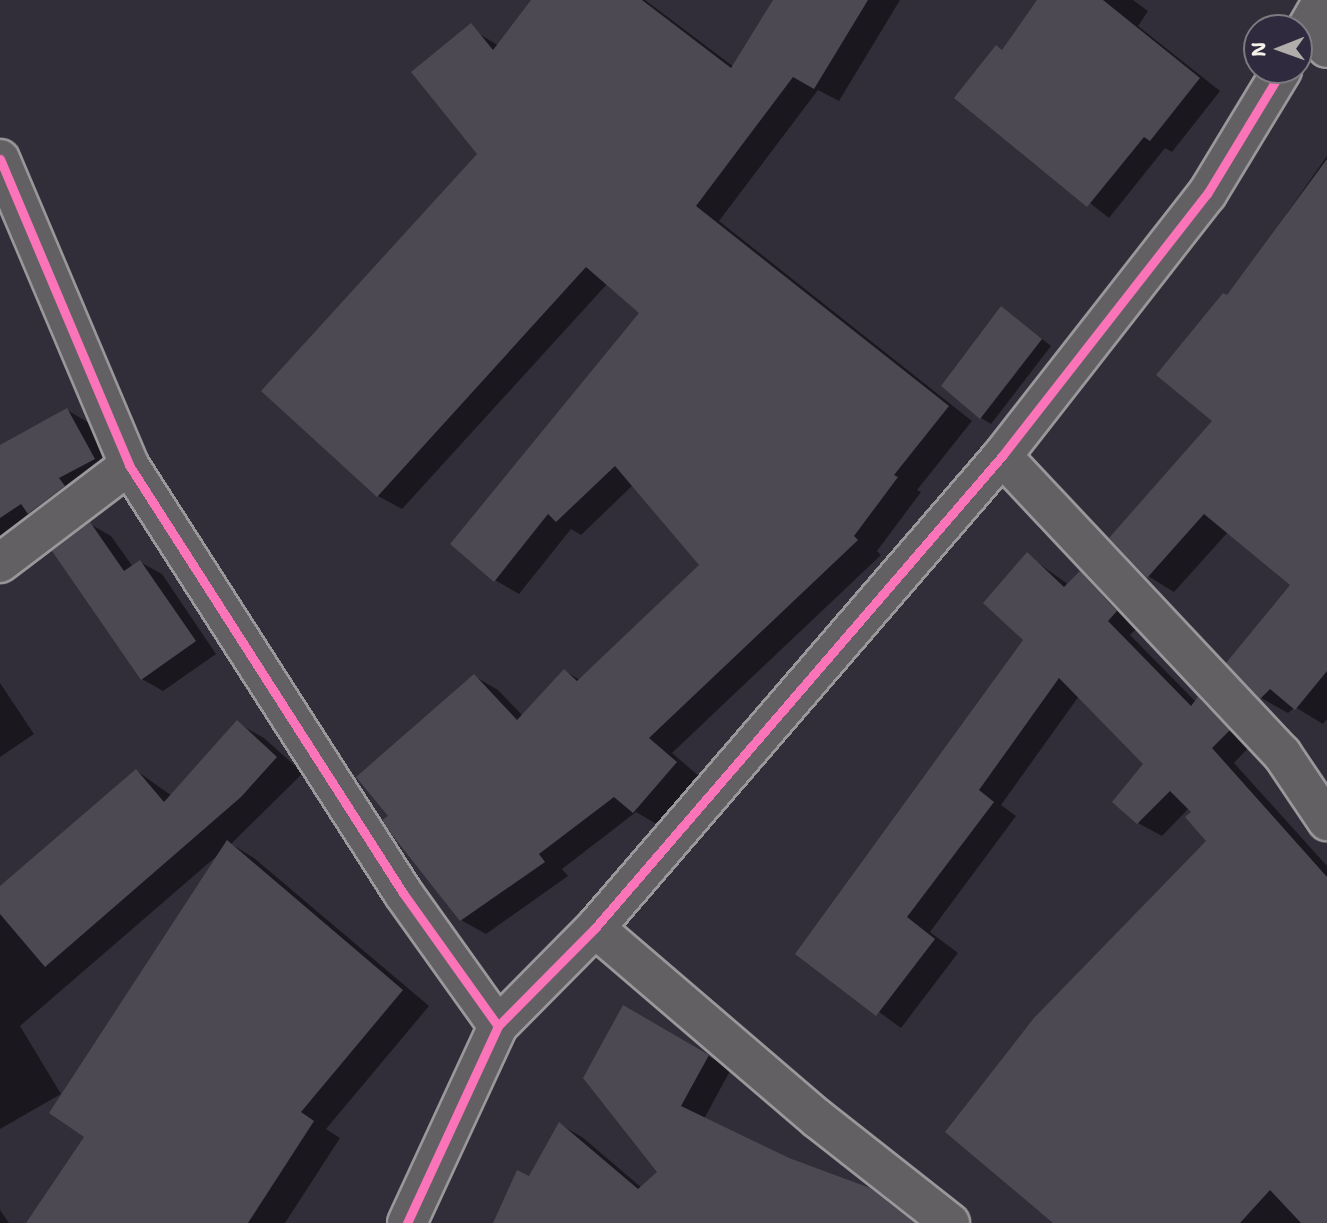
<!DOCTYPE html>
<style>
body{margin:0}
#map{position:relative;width:1327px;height:1223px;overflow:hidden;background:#312e39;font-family:"Shantell Sans",sans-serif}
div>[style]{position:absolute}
.shadow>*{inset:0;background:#0007}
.building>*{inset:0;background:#4c4953}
.roads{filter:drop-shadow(2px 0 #9a989b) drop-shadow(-2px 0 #9a989b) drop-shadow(0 2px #9a989b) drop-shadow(0 -2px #9a989b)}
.minor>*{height:38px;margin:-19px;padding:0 19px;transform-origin:19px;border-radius:19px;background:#626063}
.tertiary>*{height:38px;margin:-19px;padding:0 19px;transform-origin:19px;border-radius:19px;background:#626063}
.cycleway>*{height:9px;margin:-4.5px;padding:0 4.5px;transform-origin:4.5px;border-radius:4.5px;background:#fb73b8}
span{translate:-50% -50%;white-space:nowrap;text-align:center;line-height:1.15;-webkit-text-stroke:5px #2f2a3d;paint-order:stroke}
.north{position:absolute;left:1243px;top:14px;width:70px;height:70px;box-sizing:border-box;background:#2f2a3d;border:2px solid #7e7a81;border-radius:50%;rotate:269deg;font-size:19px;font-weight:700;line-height:28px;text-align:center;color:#f4f1e8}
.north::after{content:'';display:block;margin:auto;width:24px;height:32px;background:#b0adab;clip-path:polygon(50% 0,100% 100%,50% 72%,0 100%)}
</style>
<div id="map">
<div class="shadow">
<i style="clip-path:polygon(533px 0,645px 0,734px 67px,775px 0,900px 0,839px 101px,818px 90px,719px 221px,972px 421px,917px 490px,921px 492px,877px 551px,881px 555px,672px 753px,700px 777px,658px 825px,636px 812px,562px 869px,568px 876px,486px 934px,461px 920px,391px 830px,390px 816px,474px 676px,498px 690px,523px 716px,565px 671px,580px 680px,702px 565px,633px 485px,581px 535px,571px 529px,519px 594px,495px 580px,641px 312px,608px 283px,402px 509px,378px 496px,480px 154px,478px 33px,499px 46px)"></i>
<i style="clip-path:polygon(1039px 0,1133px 0,1148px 11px,1138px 26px,1220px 91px,1172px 152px,1165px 148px,1109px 218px,956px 98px,1003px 51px)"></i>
<i style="clip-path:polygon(1327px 156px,1327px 719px,1323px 724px,1295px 707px,1288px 713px,1261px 698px,1292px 585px,1228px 532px,1174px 592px,1148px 576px,1215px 420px,1228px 297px)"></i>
<i style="clip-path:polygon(1002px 308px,1051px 346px,991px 424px,981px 418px)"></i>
<i style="clip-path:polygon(67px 410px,91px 424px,118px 473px,0 547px,0 447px)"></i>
<i style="clip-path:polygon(90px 524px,111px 536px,133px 567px,140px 562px,162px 574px,216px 654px,163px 691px,142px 679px)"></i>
<i style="clip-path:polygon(1027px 555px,1069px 585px,1080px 573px,1103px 586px,1140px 625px,1130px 635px,1196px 702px,1199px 699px,1222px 713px,1252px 744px,1234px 763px,1327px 866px,1327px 1223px,1056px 1223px,1208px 841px,1189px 808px,1162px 836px,1138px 823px,1146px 764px,1079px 696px,1001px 805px,1016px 816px,930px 932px,958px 953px,901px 1028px,798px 953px,1026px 640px)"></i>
<i style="clip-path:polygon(0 683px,34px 734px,0 757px)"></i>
<i style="clip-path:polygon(237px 723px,264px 738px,303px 773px,231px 844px,254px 858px,429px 1006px,326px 1129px,340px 1138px,285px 1223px,28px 1223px,87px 1136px,218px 855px,20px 1026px,61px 1094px,0 1129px,0 889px,137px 771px,172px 796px)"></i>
<i style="clip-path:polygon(623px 1008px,731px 1069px,704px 1119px,788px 1160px,870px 1190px,920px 1223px,495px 1223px,530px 1178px,559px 1124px,582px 1137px,642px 1188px,659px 1172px)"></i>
<i style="clip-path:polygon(0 1210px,9px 1223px,0 1223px)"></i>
</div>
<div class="building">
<i style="clip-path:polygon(531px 0,642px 0,731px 68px,773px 0,868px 0,814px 89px,793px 77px,696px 206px,949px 406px,894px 475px,898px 477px,854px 536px,858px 540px,649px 738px,677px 762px,633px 813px,614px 797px,539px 854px,545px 862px,460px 921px,389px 831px,382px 820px,388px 816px,356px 777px,474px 674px,517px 720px,564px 669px,577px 681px,699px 565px,615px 466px,556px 522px,548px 514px,494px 582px,450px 544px,639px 313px,586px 267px,377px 497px,261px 391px,477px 154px,411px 72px,471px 23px,493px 50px)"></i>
<i style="clip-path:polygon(1037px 0,1103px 0,1200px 78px,1150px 141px,1144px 137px,1087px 207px,954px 98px,996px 45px,1002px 50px)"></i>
<i style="clip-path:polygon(1327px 159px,1327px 671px,1295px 710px,1270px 689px,1260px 699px,1226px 663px,1290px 585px,1204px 514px,1147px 578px,1109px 538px,1212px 421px,1156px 375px,1223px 293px,1227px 295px)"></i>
<i style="clip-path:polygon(1001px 306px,1042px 339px,980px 419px,941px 386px)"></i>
<i style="clip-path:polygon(67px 408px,95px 459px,59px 478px,65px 486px,28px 514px,21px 504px,0 518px,0 445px)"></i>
<i style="clip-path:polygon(90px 522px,124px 571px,140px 560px,196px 641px,141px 680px,52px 551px)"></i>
<i style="clip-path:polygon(1027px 552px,1064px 587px,1080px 571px,1117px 611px,1108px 621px,1191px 706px,1198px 697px,1230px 730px,1212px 748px,1327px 877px,1327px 1223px,1301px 1223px,1270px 1190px,1240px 1223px,1053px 1223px,945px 1132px,1034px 1018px,1206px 841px,1185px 817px,1191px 812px,1170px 791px,1137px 824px,1112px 802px,1143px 764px,1059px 678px,979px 790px,994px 802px,907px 917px,935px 939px,876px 1016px,795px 954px,1023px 640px,983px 603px)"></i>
<i style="clip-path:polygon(237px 720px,277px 757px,241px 797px,45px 967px,0 914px,0 886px,136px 769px,164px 802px)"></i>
<i style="clip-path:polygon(227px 840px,403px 990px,301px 1112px,314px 1121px,248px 1223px,26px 1223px,84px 1137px,49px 1113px)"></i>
<i style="clip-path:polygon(623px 1005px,709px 1055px,681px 1106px,789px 1158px,870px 1188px,915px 1223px,493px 1223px,517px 1170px,529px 1176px,559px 1122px,638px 1189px,657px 1172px,583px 1078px)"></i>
</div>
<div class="roads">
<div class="minor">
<i style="left:1308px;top:27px;width:28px;rotate:48deg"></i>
<i style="left:0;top:159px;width:332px;rotate:67.1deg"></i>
<i style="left:129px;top:465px;width:508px;rotate:57.37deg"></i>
<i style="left:403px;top:893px;width:163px;rotate:54.5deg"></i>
<i style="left:1002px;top:456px;width:409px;rotate:46.8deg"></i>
<i style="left:1282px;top:754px;width:81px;rotate:56.1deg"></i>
<i style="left:0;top:563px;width:162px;rotate:-37.2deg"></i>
<i style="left:595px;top:928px;width:294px;rotate:40.6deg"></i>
<i style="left:818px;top:1119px;width:168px;rotate:38.2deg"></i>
</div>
<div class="tertiary">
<i style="left:1299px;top:42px;width:48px;rotate:-60.3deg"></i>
<i style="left:407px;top:1223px;width:217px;rotate:-65.2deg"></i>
<i style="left:498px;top:1026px;width:138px;rotate:-45.3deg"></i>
<i style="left:595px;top:928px;width:623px;rotate:-49.23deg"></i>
<i style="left:1002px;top:456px;width:333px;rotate:-52deg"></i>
<i style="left:1207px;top:194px;width:145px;rotate:-58.8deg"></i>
</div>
</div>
<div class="cycleway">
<i style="left:0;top:159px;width:332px;rotate:67.1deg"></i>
<i style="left:129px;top:465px;width:508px;rotate:57.37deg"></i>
<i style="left:403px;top:893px;width:163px;rotate:54.5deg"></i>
<i style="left:407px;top:1223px;width:217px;rotate:-65.2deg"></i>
<i style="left:498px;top:1026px;width:138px;rotate:-45.3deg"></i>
<i style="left:595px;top:928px;width:623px;rotate:-49.23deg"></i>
<i style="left:1002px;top:456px;width:333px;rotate:-52deg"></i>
<i style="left:1207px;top:194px;width:145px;rotate:-58.8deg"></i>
</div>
<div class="north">N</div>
</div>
